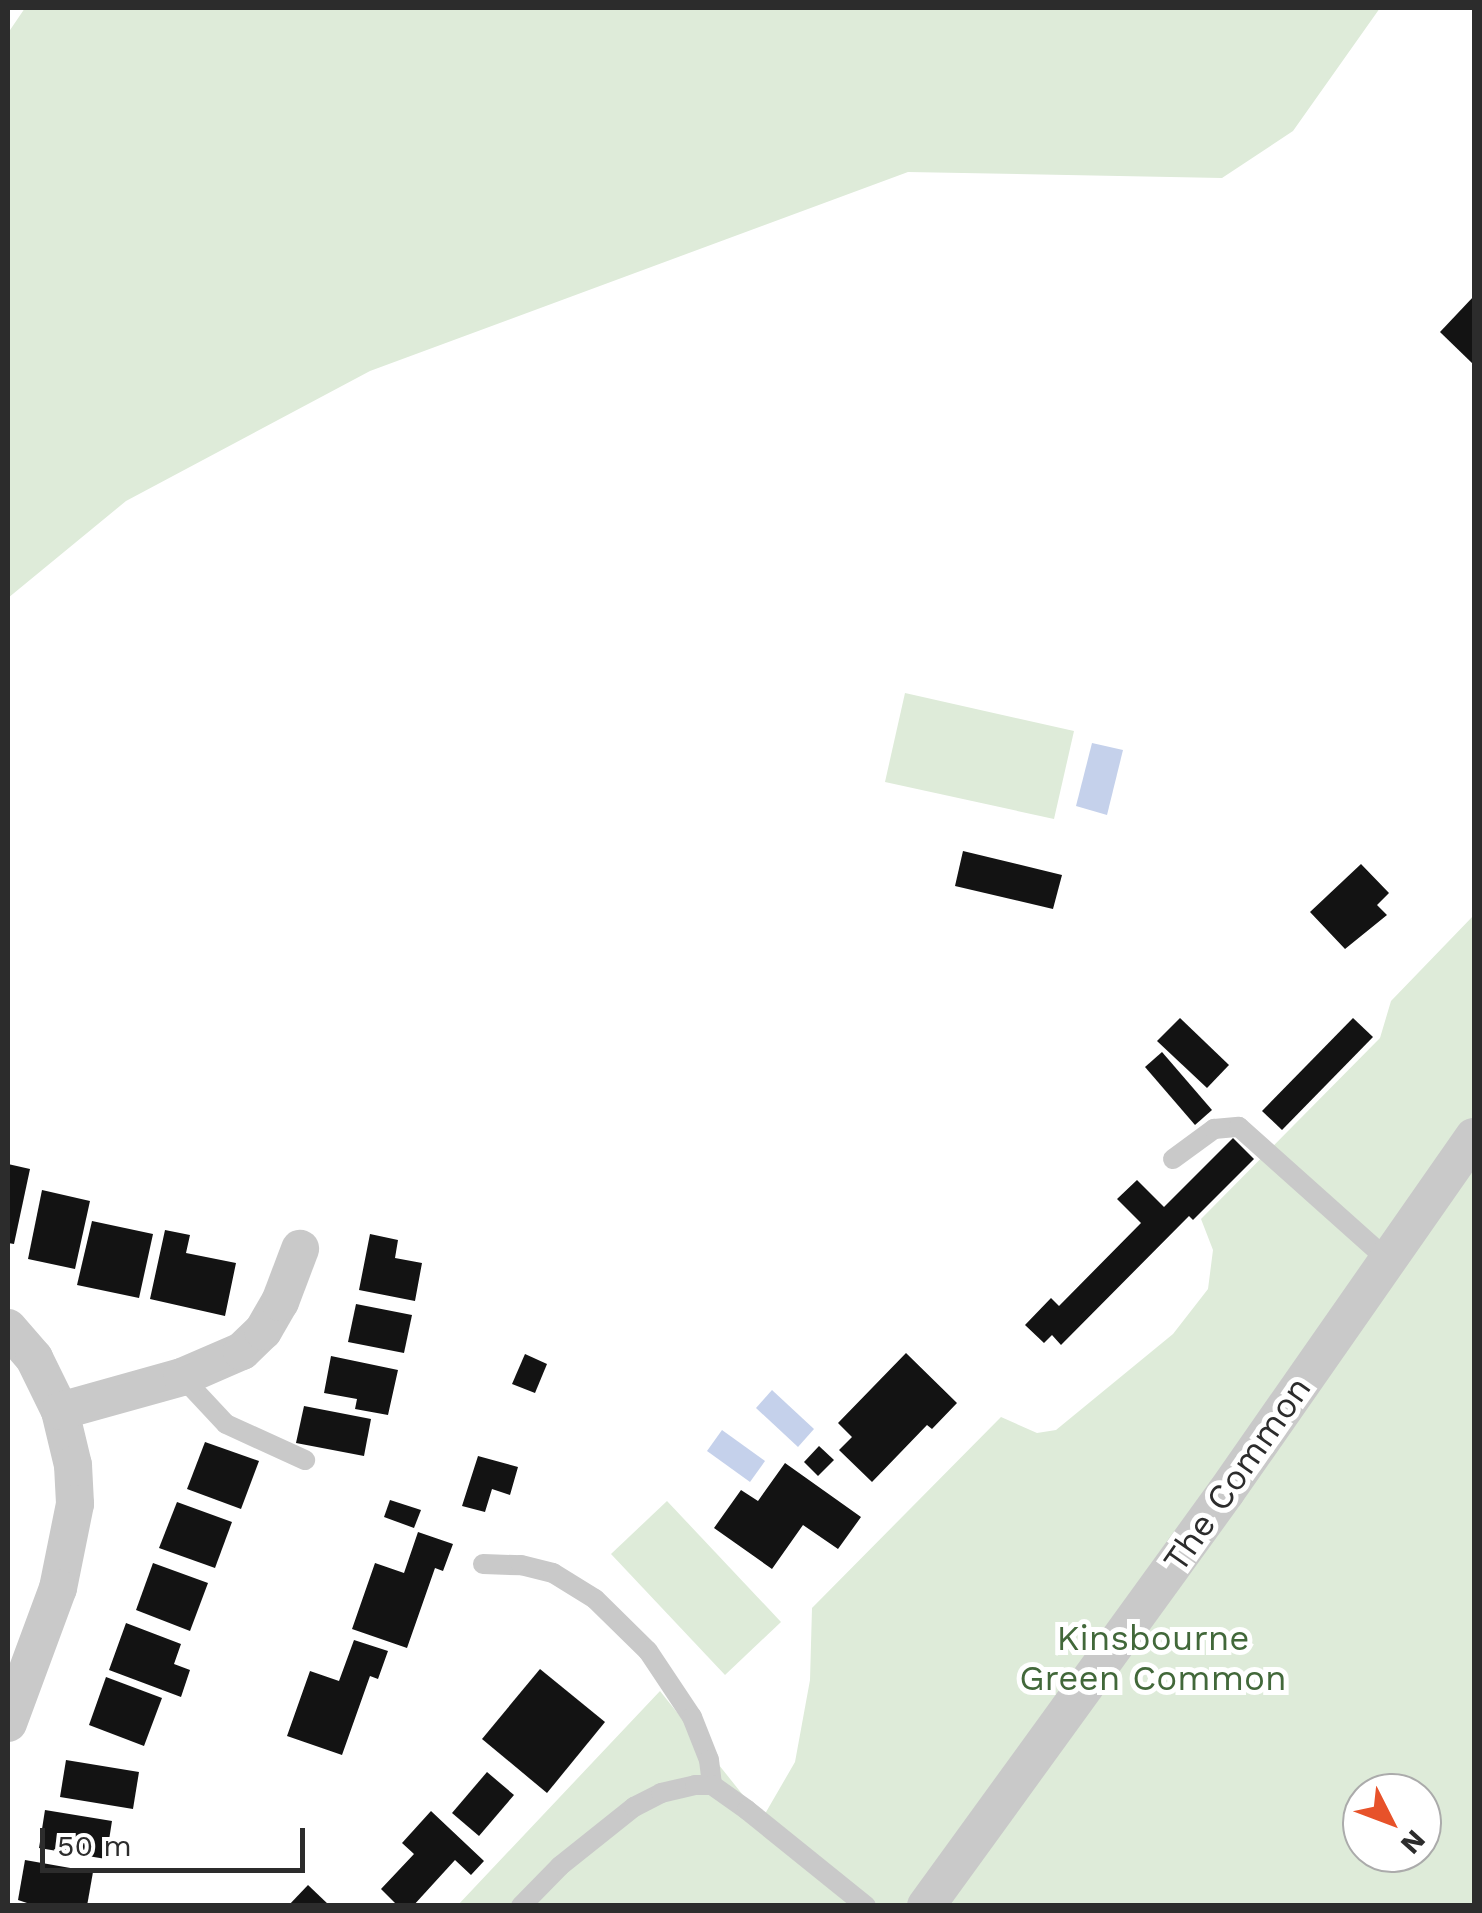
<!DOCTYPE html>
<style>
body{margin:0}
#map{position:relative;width:1482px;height:1913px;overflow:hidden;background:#fff;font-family:"Work Sans",sans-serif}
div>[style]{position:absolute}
.green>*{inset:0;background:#deebd9}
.water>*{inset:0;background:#c5d1eb}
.building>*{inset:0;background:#131313}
.service>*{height:20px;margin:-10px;padding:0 10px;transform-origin:10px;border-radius:10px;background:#c9c9c9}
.minor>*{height:38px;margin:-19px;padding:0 19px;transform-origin:19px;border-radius:19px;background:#c9c9c9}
span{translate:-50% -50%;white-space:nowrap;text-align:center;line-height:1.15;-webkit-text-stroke:10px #fff;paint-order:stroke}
.street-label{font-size:35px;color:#2c2c2c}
.park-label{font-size:35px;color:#42683a}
.frame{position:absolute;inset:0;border:10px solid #2c2c2c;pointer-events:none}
.north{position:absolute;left:1342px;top:1773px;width:100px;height:100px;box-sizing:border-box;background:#fff;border:2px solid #ababab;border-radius:50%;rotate:132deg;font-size:28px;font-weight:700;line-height:40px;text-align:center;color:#2c2c2c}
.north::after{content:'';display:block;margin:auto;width:35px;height:45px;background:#e7522a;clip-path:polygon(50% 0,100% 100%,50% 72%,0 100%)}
.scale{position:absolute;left:40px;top:1828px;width:265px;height:45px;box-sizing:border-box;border:5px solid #2c2c2c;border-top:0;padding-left:12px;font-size:30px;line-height:35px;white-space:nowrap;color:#2c2c2c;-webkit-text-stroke:8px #fff;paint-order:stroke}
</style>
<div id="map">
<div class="green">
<i style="clip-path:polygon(25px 8px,1380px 8px,1293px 131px,1222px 178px,908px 172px,370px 371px,126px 501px,8px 598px,8px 33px)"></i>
<i style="clip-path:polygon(905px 693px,1074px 731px,1054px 819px,885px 782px)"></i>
<i style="clip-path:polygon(evenodd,1474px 915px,1474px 1905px,457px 1906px,660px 1691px,762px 1819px,795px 1762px,810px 1680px,812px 1608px,1001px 1417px,1037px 1433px,1056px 1430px,1173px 1334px,1208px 1289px,1213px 1250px,1201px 1219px,1380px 1038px,1391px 1001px,1474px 915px,1362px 1793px,1422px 1793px,1422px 1853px,1362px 1853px,1362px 1793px)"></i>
<i style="clip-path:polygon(667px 1501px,781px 1622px,725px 1675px,611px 1554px)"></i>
</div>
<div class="water">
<i style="clip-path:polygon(1092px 743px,1123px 750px,1107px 815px,1076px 806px)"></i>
<i style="clip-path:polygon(772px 1390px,814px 1429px,798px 1447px,756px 1408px)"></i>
<i style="clip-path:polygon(722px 1430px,765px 1461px,750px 1482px,707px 1451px)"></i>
</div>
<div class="building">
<i style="clip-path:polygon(1474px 296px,1474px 365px,1440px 332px)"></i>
<i style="clip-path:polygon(963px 851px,1062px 875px,1053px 909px,955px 886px)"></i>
<i style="clip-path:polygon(1361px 864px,1389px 893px,1377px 905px,1387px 915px,1345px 949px,1310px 912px)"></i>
<i style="clip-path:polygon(1180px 1018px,1229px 1065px,1207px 1088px,1157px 1041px)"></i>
<i style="clip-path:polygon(1353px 1018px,1373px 1037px,1282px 1130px,1262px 1111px)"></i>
<i style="clip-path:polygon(1162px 1052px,1212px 1110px,1195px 1125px,1145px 1067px)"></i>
<i style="clip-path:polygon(1233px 1138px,1254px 1159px,1193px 1220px,1189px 1216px,1061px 1345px,1052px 1335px,1044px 1343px,1025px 1325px,1051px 1298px,1059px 1306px,1141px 1223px,1117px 1199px,1137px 1180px,1164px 1207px)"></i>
<i style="clip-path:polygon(8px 1164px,30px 1169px,14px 1244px,8px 1243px)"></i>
<i style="clip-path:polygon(42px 1190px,90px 1201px,75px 1269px,28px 1259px)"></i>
<i style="clip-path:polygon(92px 1221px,153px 1234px,139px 1298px,77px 1285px)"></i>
<i style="clip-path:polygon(165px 1230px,190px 1235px,186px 1253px,236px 1263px,225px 1316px,150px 1299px)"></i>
<i style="clip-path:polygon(370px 1234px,398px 1240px,395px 1258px,422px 1263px,415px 1301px,359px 1290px)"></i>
<i style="clip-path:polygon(356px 1304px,412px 1315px,404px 1353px,348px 1342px)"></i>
<i style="clip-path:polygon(906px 1353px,957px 1403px,932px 1429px,927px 1425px,872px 1482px,839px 1450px,852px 1437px,838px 1423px)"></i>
<i style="clip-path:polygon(525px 1354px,547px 1364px,535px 1393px,512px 1384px)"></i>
<i style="clip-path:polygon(331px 1356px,398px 1370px,388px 1415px,355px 1409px,357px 1399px,324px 1393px)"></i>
<i style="clip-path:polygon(304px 1406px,371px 1419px,364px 1456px,296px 1443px)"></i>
<i style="clip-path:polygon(205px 1442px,259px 1461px,241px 1509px,187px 1489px)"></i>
<i style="clip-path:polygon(819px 1446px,834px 1460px,818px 1476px,804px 1462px)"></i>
<i style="clip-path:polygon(478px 1456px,518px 1467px,510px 1495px,492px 1489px,485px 1512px,462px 1506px)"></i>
<i style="clip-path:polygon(785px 1463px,861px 1517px,838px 1549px,803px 1525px,772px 1569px,714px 1528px,741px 1490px,758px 1501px)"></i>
<i style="clip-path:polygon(390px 1500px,421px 1510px,414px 1528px,384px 1517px)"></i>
<i style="clip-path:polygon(177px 1502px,232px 1522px,215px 1568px,159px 1548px)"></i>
<i style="clip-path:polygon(418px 1532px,453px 1544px,443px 1571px,435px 1568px,407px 1648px,352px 1629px,375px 1563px,404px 1573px)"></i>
<i style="clip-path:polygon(153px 1563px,208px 1583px,190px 1631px,136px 1610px)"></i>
<i style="clip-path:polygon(126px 1623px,181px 1644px,174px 1664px,190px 1670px,181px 1697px,109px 1670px)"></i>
<i style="clip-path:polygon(354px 1640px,388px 1651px,378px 1679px,370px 1676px,342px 1755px,287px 1736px,310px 1671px,339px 1681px)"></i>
<i style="clip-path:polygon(540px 1669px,605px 1722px,547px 1793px,482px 1739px)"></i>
<i style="clip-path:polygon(106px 1677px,162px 1698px,144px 1746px,89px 1725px)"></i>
<i style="clip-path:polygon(66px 1760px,139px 1772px,133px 1809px,60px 1797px)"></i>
<i style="clip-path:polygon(487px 1772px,514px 1795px,479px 1836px,452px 1813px)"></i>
<i style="clip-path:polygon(45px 1810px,112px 1821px,106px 1859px,39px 1848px)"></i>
<i style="clip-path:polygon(431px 1811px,484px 1861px,471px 1875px,455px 1860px,413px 1906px,398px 1906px,381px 1889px,414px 1854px,402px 1843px)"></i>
<i style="clip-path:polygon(25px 1860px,93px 1872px,87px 1906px,36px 1906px,18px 1900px)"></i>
<i style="clip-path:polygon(308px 1885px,330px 1906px,288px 1906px)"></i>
</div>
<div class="service">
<i style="left:1173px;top:1159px;width:51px;rotate:-36.2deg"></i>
<i style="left:1214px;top:1129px;width:25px;rotate:-5deg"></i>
<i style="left:1239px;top:1127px;width:200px;rotate:41.8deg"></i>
<i style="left:182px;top:1377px;width:64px;rotate:46.9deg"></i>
<i style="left:226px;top:1424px;width:87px;rotate:24.5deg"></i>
<i style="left:483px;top:1564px;width:38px;rotate:2deg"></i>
<i style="left:521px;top:1565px;width:33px;rotate:14deg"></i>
<i style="left:553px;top:1573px;width:49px;rotate:31.8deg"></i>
<i style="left:595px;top:1599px;width:74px;rotate:44.5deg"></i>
<i style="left:648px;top:1651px;width:79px;rotate:56.3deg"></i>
<i style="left:692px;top:1717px;width:46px;rotate:68.4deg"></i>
<i style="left:709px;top:1760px;width:25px;rotate:83deg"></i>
<i style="left:521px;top:1906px;width:56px;rotate:-45.7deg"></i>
<i style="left:560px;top:1866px;width:95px;rotate:-38.6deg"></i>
<i style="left:634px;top:1807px;width:30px;rotate:-27deg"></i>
<i style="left:661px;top:1793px;width:35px;rotate:-13deg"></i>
<i style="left:695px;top:1785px;width:17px"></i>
<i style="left:712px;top:1785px;width:43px;rotate:35.5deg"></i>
<i style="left:747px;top:1810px;width:153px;rotate:38.9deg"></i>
</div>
<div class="minor">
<i style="left:8px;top:1328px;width:40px;rotate:49deg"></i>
<i style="left:34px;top:1358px;width:59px;rotate:63.9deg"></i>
<i style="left:60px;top:1411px;width:56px;rotate:76.5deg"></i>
<i style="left:73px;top:1465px;width:39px;rotate:87deg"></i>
<i style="left:75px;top:1504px;width:86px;rotate:101.4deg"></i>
<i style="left:58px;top:1588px;width:144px;rotate:110.3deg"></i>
<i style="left:60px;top:1411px;width:127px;rotate:-15.6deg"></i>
<i style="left:182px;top:1377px;width:65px;rotate:-23.4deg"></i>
<i style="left:242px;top:1351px;width:29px;rotate:-44deg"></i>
<i style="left:263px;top:1331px;width:34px;rotate:-60deg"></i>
<i style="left:280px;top:1302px;width:57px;rotate:-69.3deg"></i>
<i style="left:926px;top:1906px;width:511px;rotate:-54.07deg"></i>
<i style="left:1226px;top:1492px;width:433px;rotate:-55.1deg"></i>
</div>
<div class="street-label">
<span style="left:1237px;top:1474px;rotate:-55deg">The Common</span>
</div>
<div class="park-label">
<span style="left:1153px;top:1658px">Kinsbourne<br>Green Common</span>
</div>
<div class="frame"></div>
<div class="north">N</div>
<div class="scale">50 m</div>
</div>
